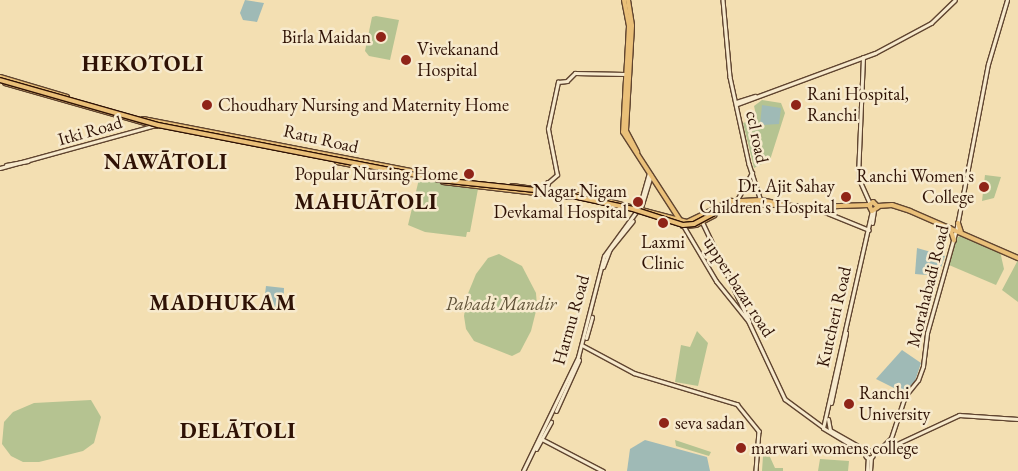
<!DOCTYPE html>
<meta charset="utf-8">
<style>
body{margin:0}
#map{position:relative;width:1018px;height:471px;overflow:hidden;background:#f3dfb2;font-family:"EB Garamond",serif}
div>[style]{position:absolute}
.green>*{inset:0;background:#b5c391}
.water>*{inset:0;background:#9fbab6}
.roads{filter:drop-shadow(1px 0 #604530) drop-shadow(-1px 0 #604530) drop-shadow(0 1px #604530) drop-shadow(0 -1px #604530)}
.tertiary>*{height:2.5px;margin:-1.25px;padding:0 1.25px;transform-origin:1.25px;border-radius:1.25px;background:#f7eacd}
.secondary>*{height:3px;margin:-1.5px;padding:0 1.5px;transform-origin:1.5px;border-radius:1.5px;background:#f7eacd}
.secondary>.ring{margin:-1.5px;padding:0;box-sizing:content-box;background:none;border:3px solid #f7eacd;border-radius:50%}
.primary>*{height:4px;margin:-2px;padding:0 2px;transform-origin:2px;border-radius:2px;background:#eac079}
.bridges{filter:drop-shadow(1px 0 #2f1205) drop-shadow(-1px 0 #2f1205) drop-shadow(0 1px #2f1205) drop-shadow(0 -1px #2f1205)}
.primary-bridge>*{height:4px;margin:-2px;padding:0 2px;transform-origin:2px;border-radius:2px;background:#eac079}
.dots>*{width:14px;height:14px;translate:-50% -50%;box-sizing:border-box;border:2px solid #f7eacd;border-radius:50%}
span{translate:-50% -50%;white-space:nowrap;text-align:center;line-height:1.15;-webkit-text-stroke:5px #f7eacd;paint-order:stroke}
.poi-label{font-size:18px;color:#2f1205}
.right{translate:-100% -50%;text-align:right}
.left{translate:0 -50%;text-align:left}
.street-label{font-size:18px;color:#2f1205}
.park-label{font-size:18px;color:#5e5036;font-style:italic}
.district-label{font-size:22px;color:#2f1205;font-weight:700;letter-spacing:1px}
</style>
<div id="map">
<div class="green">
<i style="clip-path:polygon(376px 16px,399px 20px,390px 60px,369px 56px,365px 51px,372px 17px)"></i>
<i style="clip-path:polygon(762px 100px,781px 103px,785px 113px,770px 160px,754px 168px,743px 123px,757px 119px,754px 106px)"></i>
<i style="clip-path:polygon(985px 175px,1001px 177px,994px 198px,982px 201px)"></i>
<i style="clip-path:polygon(419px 179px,478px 189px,470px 232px,467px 232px,466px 237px,425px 232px,408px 225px)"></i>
<i style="clip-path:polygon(962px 235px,1000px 251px,1004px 269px,996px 285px,949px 265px,956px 238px)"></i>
<i style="clip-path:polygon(499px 254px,522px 266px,536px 293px,537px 307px,531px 331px,520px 352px,512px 356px,474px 341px,466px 329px,464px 316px,467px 296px,476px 274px,488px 258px)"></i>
<i style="clip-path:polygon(1018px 260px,1018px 302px,1002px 290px)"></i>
<i style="clip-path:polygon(697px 331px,708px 343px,698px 386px,675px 382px,681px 345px,690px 347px)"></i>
<i style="clip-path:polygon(91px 400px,101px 417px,94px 443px,83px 451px,39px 462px,23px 462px,11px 456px,2px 444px,4px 422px,13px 412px,34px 403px)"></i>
<i style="clip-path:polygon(675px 440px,711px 452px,709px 456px,676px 446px)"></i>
<i style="clip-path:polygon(763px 456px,770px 457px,775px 468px,783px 468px,783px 471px,762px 471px)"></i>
<i style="clip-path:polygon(820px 459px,849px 461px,848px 471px,818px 471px)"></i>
</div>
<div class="water">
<i style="clip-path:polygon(245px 0,264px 3px,257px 22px,243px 20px,240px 13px)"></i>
<i style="clip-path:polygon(762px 105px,781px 108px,779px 124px,760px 125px)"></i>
<i style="clip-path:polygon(917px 248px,945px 256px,938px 276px,915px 274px)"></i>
<i style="clip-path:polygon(266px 286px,284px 288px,283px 312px,263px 311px)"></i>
<i style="clip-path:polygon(902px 350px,921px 363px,915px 381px,904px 393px,876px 379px)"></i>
<i style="clip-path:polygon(645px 440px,707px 457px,710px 471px,627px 471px,630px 449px)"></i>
</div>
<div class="roads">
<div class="tertiary">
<i style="left:723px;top:0;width:77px;rotate:84.8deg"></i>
<i style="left:730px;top:77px;width:89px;rotate:77.7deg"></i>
<i style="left:749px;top:164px;width:38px;rotate:72deg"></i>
<i style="left:6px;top:165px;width:22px;rotate:-10deg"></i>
<i style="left:0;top:168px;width:159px;rotate:-15.4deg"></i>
<i style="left:548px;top:182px;width:6px;rotate:90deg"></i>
<i style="left:542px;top:188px;width:20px;rotate:-41deg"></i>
<i style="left:557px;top:175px;width:47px;rotate:-101.1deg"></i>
<i style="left:548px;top:129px;width:48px;rotate:-78deg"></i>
<i style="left:558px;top:82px;width:9px;rotate:-6deg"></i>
<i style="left:567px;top:81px;width:11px;rotate:-45deg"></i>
<i style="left:575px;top:73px;width:50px;rotate:1.1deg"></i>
<i style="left:737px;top:200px;width:31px;rotate:-61deg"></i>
<i style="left:639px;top:208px;width:36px;rotate:-74deg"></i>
<i style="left:640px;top:211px;width:37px;rotate:-73deg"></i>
<i style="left:749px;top:322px;width:85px;rotate:64.9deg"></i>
<i style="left:785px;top:399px;width:47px;rotate:36.4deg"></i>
<i style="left:582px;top:345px;width:59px;rotate:28.3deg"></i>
<i style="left:634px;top:373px;width:108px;rotate:16.8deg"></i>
<i style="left:737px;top:404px;width:35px;rotate:51deg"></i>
<i style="left:759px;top:431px;width:40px;rotate:94.3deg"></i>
<i style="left:540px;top:438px;width:71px;rotate:27.6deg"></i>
</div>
<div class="secondary">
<i style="left:863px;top:57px;width:120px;rotate:92.4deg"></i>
<i style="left:858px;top:177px;width:30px;rotate:66deg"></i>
<i style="left:736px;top:102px;width:20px;rotate:-18deg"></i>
<i style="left:737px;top:104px;width:147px;rotate:-20.3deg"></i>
<i style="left:875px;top:53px;width:64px;rotate:-28.2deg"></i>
<i style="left:931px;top:23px;width:33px;rotate:-44deg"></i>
<i style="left:815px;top:208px;width:58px;rotate:22.2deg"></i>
<i style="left:702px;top:222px;width:110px;rotate:64.6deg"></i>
<i style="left:872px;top:223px;width:12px;rotate:-81deg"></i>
<i style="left:684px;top:227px;width:63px;rotate:59.3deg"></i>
<i style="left:716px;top:281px;width:53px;rotate:51.2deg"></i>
<i style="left:603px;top:267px;width:19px;rotate:-69deg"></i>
<i style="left:610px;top:249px;width:36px;rotate:-51deg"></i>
<i style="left:586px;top:338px;width:22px;rotate:-74deg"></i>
<i style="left:831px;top:403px;width:72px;rotate:-77.9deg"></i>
<i style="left:556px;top:411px;width:56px;rotate:-65.7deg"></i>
<i style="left:828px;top:419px;width:11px;rotate:80deg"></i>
<i style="left:830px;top:430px;width:43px;rotate:29.6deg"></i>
<i style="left:536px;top:449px;width:31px;rotate:-61deg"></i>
<i style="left:879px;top:450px;width:17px;rotate:-45deg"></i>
<i style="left:891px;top:438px;width:44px;rotate:-71.6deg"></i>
<i style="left:905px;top:396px;width:21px;rotate:-51deg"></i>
<i style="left:918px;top:380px;width:15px;rotate:-70deg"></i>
<i style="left:923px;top:366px;width:33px;rotate:-83deg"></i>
<i style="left:927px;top:333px;width:111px;rotate:-74.3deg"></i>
<i style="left:957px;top:226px;width:165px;rotate:-79.2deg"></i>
<i style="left:988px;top:64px;width:67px;rotate:-73.5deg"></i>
<i class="ring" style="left:865px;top:450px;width:5px;height:5px"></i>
<i style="left:872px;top:451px;width:14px;rotate:-8deg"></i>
<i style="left:886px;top:449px;width:81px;rotate:-25deg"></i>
<i style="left:959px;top:415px;width:59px;rotate:3.9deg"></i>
<i style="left:866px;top:454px;width:50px;rotate:-148.8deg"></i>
<i style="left:823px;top:428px;width:222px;rotate:-77.3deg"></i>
<i style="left:523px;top:471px;width:127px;rotate:-64.2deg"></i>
<i style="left:578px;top:357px;width:104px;rotate:-75.6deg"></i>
<i style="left:604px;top:256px;width:58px;rotate:-54.1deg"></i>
<i style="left:867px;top:471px;width:14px;rotate:-86deg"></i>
<i style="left:870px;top:471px;width:14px;rotate:-86deg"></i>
</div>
<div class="primary">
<i style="left:624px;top:0;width:26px;rotate:79deg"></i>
<i style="left:629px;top:26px;width:106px;rotate:93.2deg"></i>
<i style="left:623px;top:132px;width:105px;rotate:57.1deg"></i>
<i style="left:628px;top:0;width:26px;rotate:81deg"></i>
<i style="left:632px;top:26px;width:105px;rotate:93.3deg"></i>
<i style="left:626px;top:131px;width:24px;rotate:62deg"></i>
<i style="left:0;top:77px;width:70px;rotate:16.6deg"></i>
<i style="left:5px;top:83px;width:157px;rotate:15.9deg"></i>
<i style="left:143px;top:119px;width:320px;rotate:11deg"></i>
<i style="left:337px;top:162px;width:78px;rotate:11deg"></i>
<i style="left:443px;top:182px;width:128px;rotate:6.7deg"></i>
<i style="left:512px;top:186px;width:81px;rotate:7.8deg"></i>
<i style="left:592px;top:197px;width:98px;rotate:14.7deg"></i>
<i style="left:687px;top:222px;width:49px;rotate:-25.5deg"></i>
<i style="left:731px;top:201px;width:11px"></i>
<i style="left:742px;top:201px;width:19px;rotate:-3deg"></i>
<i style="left:761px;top:200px;width:24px;rotate:12deg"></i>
<i style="left:740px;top:203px;width:71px;rotate:3.2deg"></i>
<i style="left:811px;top:207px;width:58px;rotate:-2deg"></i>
<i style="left:869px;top:205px;width:5px;rotate:-37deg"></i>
<i style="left:873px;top:202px;width:7px;rotate:45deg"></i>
<i style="left:878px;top:207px;width:7px;rotate:146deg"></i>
<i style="left:872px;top:211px;width:7px;rotate:-117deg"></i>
<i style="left:878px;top:206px;width:14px;rotate:-4deg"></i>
<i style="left:892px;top:205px;width:19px;rotate:18deg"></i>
<i style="left:910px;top:211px;width:118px;rotate:23.5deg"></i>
<i style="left:722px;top:211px;width:22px;rotate:-22deg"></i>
<i style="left:958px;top:223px;width:9px;rotate:72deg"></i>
<i style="left:683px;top:226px;width:13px;rotate:-4deg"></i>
<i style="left:696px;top:225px;width:21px;rotate:-28deg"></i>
<i style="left:950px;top:228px;width:13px;rotate:72deg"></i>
</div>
</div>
<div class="bridges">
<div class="primary-bridge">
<i style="left:0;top:80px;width:164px;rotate:15.9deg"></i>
<i style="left:158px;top:125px;width:287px;rotate:11deg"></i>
<i style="left:440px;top:180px;width:115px;rotate:6deg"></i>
<i style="left:554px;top:192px;width:81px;rotate:12.1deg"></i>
<i style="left:633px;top:209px;width:52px;rotate:17.7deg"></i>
<i style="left:683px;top:225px;width:11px;rotate:-5deg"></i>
<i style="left:694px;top:224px;width:36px;rotate:-28deg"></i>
</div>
</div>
<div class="dots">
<i style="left:381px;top:37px;background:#8f2418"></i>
<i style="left:406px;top:60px;background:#8f2418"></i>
<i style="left:207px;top:105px;background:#8f2418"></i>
<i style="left:796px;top:105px;background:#8f2418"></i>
<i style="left:469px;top:174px;background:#8f2418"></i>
<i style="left:984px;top:187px;background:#8f2418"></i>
<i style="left:846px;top:197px;background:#8f2418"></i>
<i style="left:638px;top:202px;background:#8f2418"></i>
<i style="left:663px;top:223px;background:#8f2418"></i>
<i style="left:849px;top:404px;background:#8f2418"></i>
<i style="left:664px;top:423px;background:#8f2418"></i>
<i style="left:741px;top:448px;background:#8f2418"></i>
</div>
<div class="poi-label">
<span class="right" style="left:371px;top:37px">Birla Maidan</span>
<span class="left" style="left:417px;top:60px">Vivekanand<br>Hospital</span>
<span class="left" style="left:807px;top:105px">Rani Hospital,<br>Ranchi</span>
<span class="left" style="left:218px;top:105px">Choudhary Nursing and Maternity Home</span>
<span class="right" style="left:458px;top:174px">Popular Nursing Home</span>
<span class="right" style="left:974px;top:187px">Ranchi Women's<br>College</span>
<span class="right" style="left:835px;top:197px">Dr. Ajit Sahay<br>Children's Hospital</span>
<span class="right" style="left:627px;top:202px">Nagar Nigam<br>Devkamal Hospital</span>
<span style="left:663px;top:253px">Laxmi<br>Clinic</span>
<span class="left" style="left:859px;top:404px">Ranchi<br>University</span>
<span class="left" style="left:675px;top:423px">seva sadan</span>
<span class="left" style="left:751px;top:448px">marwari womens college</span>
</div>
<div class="street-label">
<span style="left:90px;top:131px;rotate:-16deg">Itki Road</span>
<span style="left:757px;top:137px;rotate:78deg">ccl road</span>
<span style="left:321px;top:139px;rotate:13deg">Ratu Road</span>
<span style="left:928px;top:286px;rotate:-76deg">Morahabadi Road</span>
<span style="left:739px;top:287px;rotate:57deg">upper bazar road</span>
<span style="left:834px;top:317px;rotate:-77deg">Kutcheri Road</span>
<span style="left:571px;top:320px;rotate:-74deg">Harmu Road</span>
</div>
<div class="park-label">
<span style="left:501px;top:304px">Pahadi Mandir</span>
</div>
<div class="district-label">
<span style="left:143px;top:64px">HEKOTOLI</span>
<span style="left:166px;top:162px">NAWĀTOLI</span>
<span style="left:366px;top:202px">MAHUĀTOLI</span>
<span style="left:223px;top:303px">MADHUKAM</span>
<span style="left:238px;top:431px">DELĀTOLI</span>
</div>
</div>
